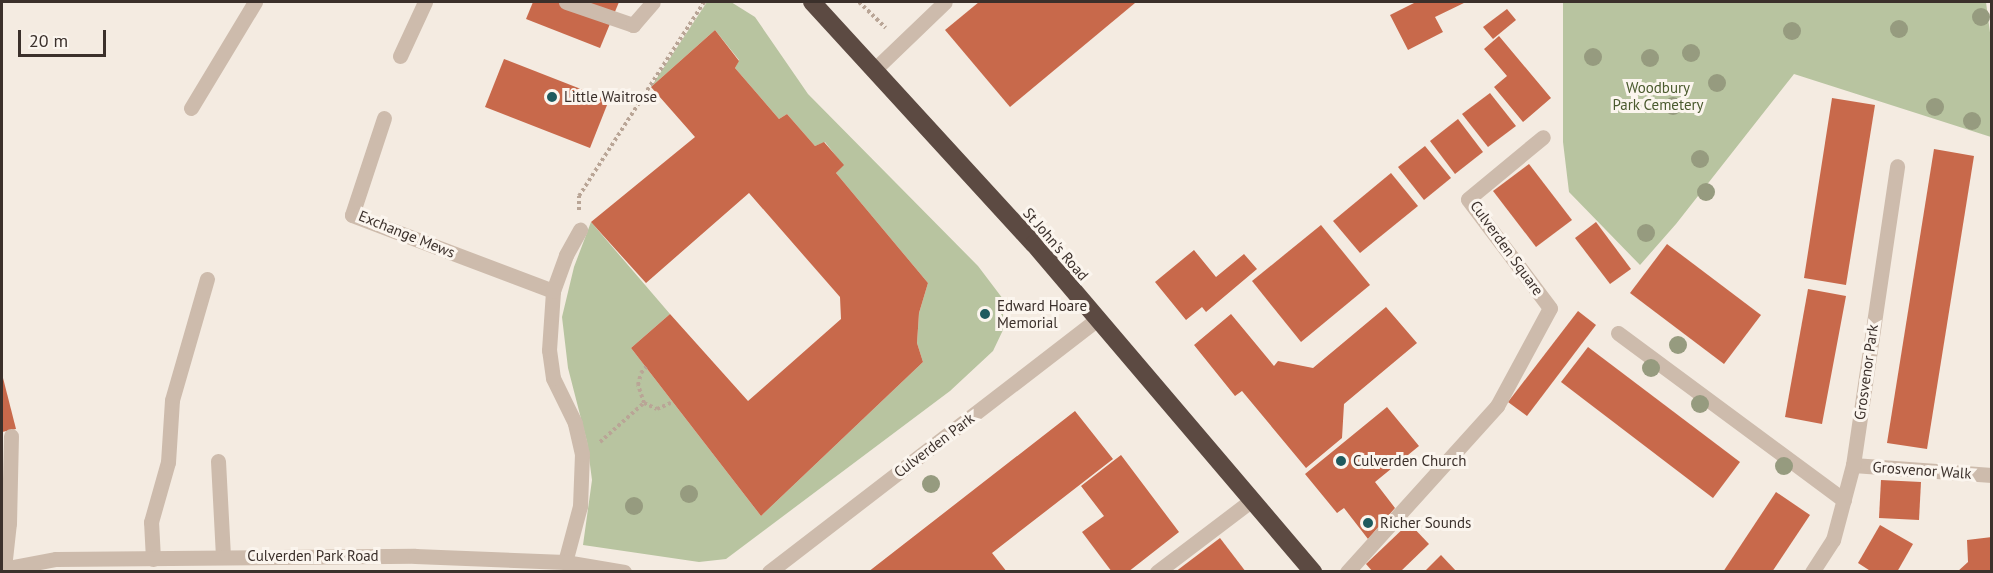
<!DOCTYPE html>
<style>
body{margin:0}
#map{position:relative;width:1993px;height:573px;overflow:hidden;background:#f4ebe1;font-family:"PT Sans",sans-serif}
div>[style]{position:absolute}
.green>*{inset:0;background:#b8c4a0}
.building>*{inset:0;background:#c8694b}
.path>*{height:4px;margin-top:-2px;transform-origin:0;background:repeating-linear-gradient(90deg,#b9a596 0 3px,transparent 0 6px)}
.minor>*{height:15px;margin:-7.5px;padding:0 7.5px;transform-origin:7.5px;border-radius:7.5px;background:#cdbbac}
.highway>*{height:18px;margin:-9px;padding:0 9px;transform-origin:9px;border-radius:9px;background:#5c4a42}
.trees>*{width:18px;height:18px;margin:-9px;border-radius:50%;background:#969b7f}
.dots>*{width:16px;height:16px;translate:-50% -50%;box-sizing:border-box;border:3px solid #fbf5ee;border-radius:50%}
span{translate:-50% -50%;white-space:nowrap;text-align:center;line-height:1.15;-webkit-text-stroke:6px #fbf5ee;paint-order:stroke}
.park-label{font-size:15px;color:#4a5a2e}
.poi-label{font-size:15px;color:#3b302b}
.left{translate:0 -50%;text-align:left}
.street-label{font-size:15px;color:#3b302b}
.frame{position:absolute;inset:0;border:3px solid #3b302b;pointer-events:none}
.scale{position:absolute;left:18px;top:30px;width:88px;height:27px;box-sizing:border-box;border:3px solid #3b302b;border-top:0;padding-left:8px;font-size:18px;line-height:21px;white-space:nowrap;color:#3b302b;-webkit-text-stroke:4px #fbf5ee;paint-order:stroke}
</style>
<div id="map">
<div class="green">
<i style="clip-path:polygon(707px 2px,731px 2px,755px 17px,808px 94px,978px 266px,1003px 299px,1003px 330px,993px 351px,950px 391px,726px 559px,699px 562px,583px 545px,592px 480px,587px 442px,568px 368px,562px 317px,574px 267px,591px 222px,670px 314px,631px 348px,761px 516px,923px 362px,917px 343px,919px 313px,928px 283px,836px 173px,843px 165px,825px 142px,815px 146px,787px 114px,779px 119px,735px 68px,739px 60px,715px 30px,651px 87px)"></i>
<i style="clip-path:polygon(1563px 2px,1986px 2px,1992px 48px,1991px 137px,1794px 74px,1676px 224px,1640px 265px,1569px 192px,1563px 142px)"></i>
</div>
<div class="building">
<i style="clip-path:polygon(533px 2px,619px 2px,600px 48px,526px 19px)"></i>
<i style="clip-path:polygon(979px 2px,1134px 2px,1135px 3px,1010px 107px,945px 30px)"></i>
<i style="clip-path:polygon(1416px 2px,1466px 2px,1435px 17px,1443px 32px,1408px 50px,1390px 15px)"></i>
<i style="clip-path:polygon(1507px 9px,1516px 20px,1493px 39px,1483px 27px)"></i>
<i style="clip-path:polygon(715px 30px,739px 61px,735px 68px,779px 119px,787px 114px,815px 146px,824px 142px,844px 165px,836px 173px,928px 283px,919px 313px,917px 343px,923px 362px,761px 516px,631px 348px,670px 314px,748px 401px,841px 319px,840px 297px,749px 193px,646px 283px,591px 222px,695px 137px,651px 87px)"></i>
<i style="clip-path:polygon(1499px 36px,1551px 98px,1523px 122px,1494px 87px,1507px 76px,1484px 49px)"></i>
<i style="clip-path:polygon(504px 59px,609px 100px,590px 148px,485px 107px)"></i>
<i style="clip-path:polygon(1490px 93px,1516px 126px,1488px 147px,1462px 114px)"></i>
<i style="clip-path:polygon(1832px 98px,1875px 105px,1846px 285px,1804px 278px)"></i>
<i style="clip-path:polygon(1458px 119px,1483px 152px,1455px 174px,1430px 141px)"></i>
<i style="clip-path:polygon(1425px 146px,1451px 178px,1424px 200px,1398px 167px)"></i>
<i style="clip-path:polygon(1934px 149px,1974px 156px,1927px 449px,1887px 443px)"></i>
<i style="clip-path:polygon(1529px 164px,1572px 220px,1536px 247px,1493px 191px)"></i>
<i style="clip-path:polygon(1391px 173px,1418px 206px,1360px 253px,1333px 221px)"></i>
<i style="clip-path:polygon(1596px 222px,1631px 269px,1610px 284px,1575px 238px)"></i>
<i style="clip-path:polygon(1321px 225px,1370px 285px,1301px 342px,1252px 281px)"></i>
<i style="clip-path:polygon(1667px 244px,1761px 315px,1724px 364px,1630px 293px)"></i>
<i style="clip-path:polygon(1194px 250px,1216px 277px,1244px 254px,1257px 269px,1206px 312px,1202px 307px,1186px 320px,1155px 282px)"></i>
<i style="clip-path:polygon(1808px 289px,1846px 296px,1822px 424px,1785px 417px)"></i>
<i style="clip-path:polygon(1386px 307px,1417px 343px,1344px 404px,1342px 438px,1306px 468px,1242px 391px,1235px 396px,1194px 345px,1231px 314px,1274px 366px,1278px 361px,1313px 368px)"></i>
<i style="clip-path:polygon(1578px 311px,1596px 325px,1527px 416px,1508px 402px)"></i>
<i style="clip-path:polygon(1588px 347px,1740px 462px,1713px 498px,1561px 382px)"></i>
<i style="clip-path:polygon(2px 374px,16px 429px,2px 432px)"></i>
<i style="clip-path:polygon(1387px 407px,1419px 446px,1375px 482px,1395px 508px,1368px 539px,1344px 508px,1337px 513px,1305px 474px)"></i>
<i style="clip-path:polygon(1075px 411px,1113px 459px,992px 553px,1007px 572px,868px 572px)"></i>
<i style="clip-path:polygon(1121px 455px,1179px 532px,1128px 572px,1112px 572px,1082px 532px,1104px 516px,1081px 486px)"></i>
<i style="clip-path:polygon(1881px 480px,1921px 482px,1919px 520px,1879px 518px)"></i>
<i style="clip-path:polygon(1776px 492px,1810px 515px,1772px 572px,1723px 572px)"></i>
<i style="clip-path:polygon(1409px 523px,1429px 544px,1400px 572px,1373px 572px,1366px 564px)"></i>
<i style="clip-path:polygon(1880px 525px,1913px 544px,1897px 572px,1872px 572px,1858px 563px)"></i>
<i style="clip-path:polygon(1992px 537px,1992px 572px,1957px 572px,1968px 562px,1967px 540px)"></i>
<i style="clip-path:polygon(1220px 538px,1246px 572px,1175px 572px)"></i>
<i style="clip-path:polygon(1441px 555px,1457px 572px,1424px 572px)"></i>
</div>
<div class="path">
<i style="left:859px;top:2px;width:37px;rotate:44deg"></i>
<i style="left:579px;top:210px;width:14px;rotate:-90deg"></i>
<i style="left:579px;top:196px;width:231px;rotate:-57.2deg"></i>
<i style="left:644px;top:403px;width:14px;rotate:25deg"></i>
<i style="left:657px;top:409px;width:17px;rotate:-24deg"></i>
<i style="left:600px;top:442px;width:59px;rotate:-41.6deg"></i>
<i style="left:644px;top:403px;width:19px;rotate:-108deg"></i>
<i style="left:638px;top:385px;width:12px;rotate:-76deg"></i>
<i style="left:641px;top:373px;width:8px;rotate:-50deg"></i>
</div>
<div class="minor">
<i style="left:566px;top:2px;width:71px;rotate:18.9deg"></i>
<i style="left:633px;top:25px;width:30px;rotate:-49deg"></i>
<i style="left:400px;top:56px;width:60px;rotate:-65.2deg"></i>
<i style="left:874px;top:70px;width:98px;rotate:-43.8deg"></i>
<i style="left:191px;top:108px;width:124px;rotate:-58.9deg"></i>
<i style="left:384px;top:118px;width:102px;rotate:108.3deg"></i>
<i style="left:352px;top:215px;width:215px;rotate:20.7deg"></i>
<i style="left:1618px;top:333px;width:281px;rotate:36.5deg"></i>
<i style="left:218px;top:461px;width:95px;rotate:87deg"></i>
<i style="left:1853px;top:465px;width:139px;rotate:4.1deg"></i>
<i style="left:153px;top:559px;width:37px;rotate:-93deg"></i>
<i style="left:151px;top:522px;width:62px;rotate:-74.2deg"></i>
<i style="left:168px;top:462px;width:62px;rotate:-86.3deg"></i>
<i style="left:172px;top:400px;width:126px;rotate:-73.9deg"></i>
<i style="left:565px;top:562px;width:58px;rotate:-75deg"></i>
<i style="left:580px;top:506px;width:52px;rotate:-87.8deg"></i>
<i style="left:582px;top:454px;width:32px;rotate:-103deg"></i>
<i style="left:575px;top:423px;width:50px;rotate:-116.1deg"></i>
<i style="left:553px;top:378px;width:28px;rotate:-98deg"></i>
<i style="left:549px;top:350px;width:59px;rotate:-86.1deg"></i>
<i style="left:553px;top:291px;width:38px;rotate:-70deg"></i>
<i style="left:566px;top:255px;width:29px;rotate:-61deg"></i>
<i style="left:4px;top:568px;width:45px;rotate:-83.7deg"></i>
<i style="left:9px;top:523px;width:87px;rotate:-88.7deg"></i>
<i style="left:2px;top:569px;width:55px;rotate:-10.5deg"></i>
<i style="left:56px;top:559px;width:359px;rotate:-0.5deg"></i>
<i style="left:415px;top:556px;width:150px;rotate:2.3deg"></i>
<i style="left:565px;top:562px;width:60px;rotate:9.6deg"></i>
<i style="left:769px;top:572px;width:415px;rotate:-37.6deg"></i>
<i style="left:1157px;top:572px;width:119px;rotate:-37.2deg"></i>
<i style="left:1347px;top:572px;width:224px;rotate:-47.9deg"></i>
<i style="left:1497px;top:406px;width:111px;rotate:-61.6deg"></i>
<i style="left:1550px;top:308px;width:136px;rotate:-127deg"></i>
<i style="left:1468px;top:199px;width:97px;rotate:-39.6deg"></i>
<i style="left:1812px;top:572px;width:38px;rotate:-57deg"></i>
<i style="left:1833px;top:540px;width:78px;rotate:-75.1deg"></i>
<i style="left:1853px;top:465px;width:302px;rotate:-81.6deg"></i>
</div>
<div class="highway">
<i style="left:812px;top:2px;width:328px;rotate:47.5deg"></i>
<i style="left:1034px;top:244px;width:431px;rotate:49.6deg"></i>
</div>
<div class="trees">
<i style="left:1981px;top:17px"></i>
<i style="left:1899px;top:29px"></i>
<i style="left:1792px;top:31px"></i>
<i style="left:1691px;top:53px"></i>
<i style="left:1593px;top:57px"></i>
<i style="left:1650px;top:58px"></i>
<i style="left:1717px;top:83px"></i>
<i style="left:1673px;top:106px"></i>
<i style="left:1935px;top:107px"></i>
<i style="left:1972px;top:121px"></i>
<i style="left:1700px;top:159px"></i>
<i style="left:1706px;top:192px"></i>
<i style="left:1646px;top:233px"></i>
<i style="left:1678px;top:345px"></i>
<i style="left:1651px;top:368px"></i>
<i style="left:1700px;top:404px"></i>
<i style="left:1784px;top:466px"></i>
<i style="left:931px;top:484px"></i>
<i style="left:689px;top:494px"></i>
<i style="left:634px;top:506px"></i>
</div>
<div class="dots">
<i style="left:552px;top:97px;background:#1f5a5e"></i>
<i style="left:985px;top:314px;background:#1f5a5e"></i>
<i style="left:1341px;top:461px;background:#1f5a5e"></i>
<i style="left:1368px;top:523px;background:#1f5a5e"></i>
</div>
<div class="park-label">
<span style="left:1658px;top:96px">Woodbury<br>Park Cemetery</span>
</div>
<div class="poi-label">
<span class="left" style="left:564px;top:97px">Little Waitrose</span>
<span class="left" style="left:997px;top:314px">Edward Hoare<br>Memorial</span>
<span class="left" style="left:1353px;top:461px">Culverden Church</span>
<span class="left" style="left:1380px;top:523px">Richer Sounds</span>
</div>
<div class="street-label">
<span style="left:407px;top:234px;rotate:22deg">Exchange Mews</span>
<span style="left:1056px;top:244px;rotate:49deg">St John's Road</span>
<span style="left:1507px;top:248px;rotate:54deg">Culverden Square</span>
<span style="left:1866px;top:372px;rotate:-82deg">Grosvenor Park</span>
<span style="left:934px;top:445px;rotate:-37deg">Culverden Park</span>
<span style="left:1922px;top:470px;rotate:4deg">Grosvenor Walk</span>
<span style="left:313px;top:556px">Culverden Park Road</span>
</div>
<div class="frame"></div>
<div class="scale">20 m</div>
</div>
